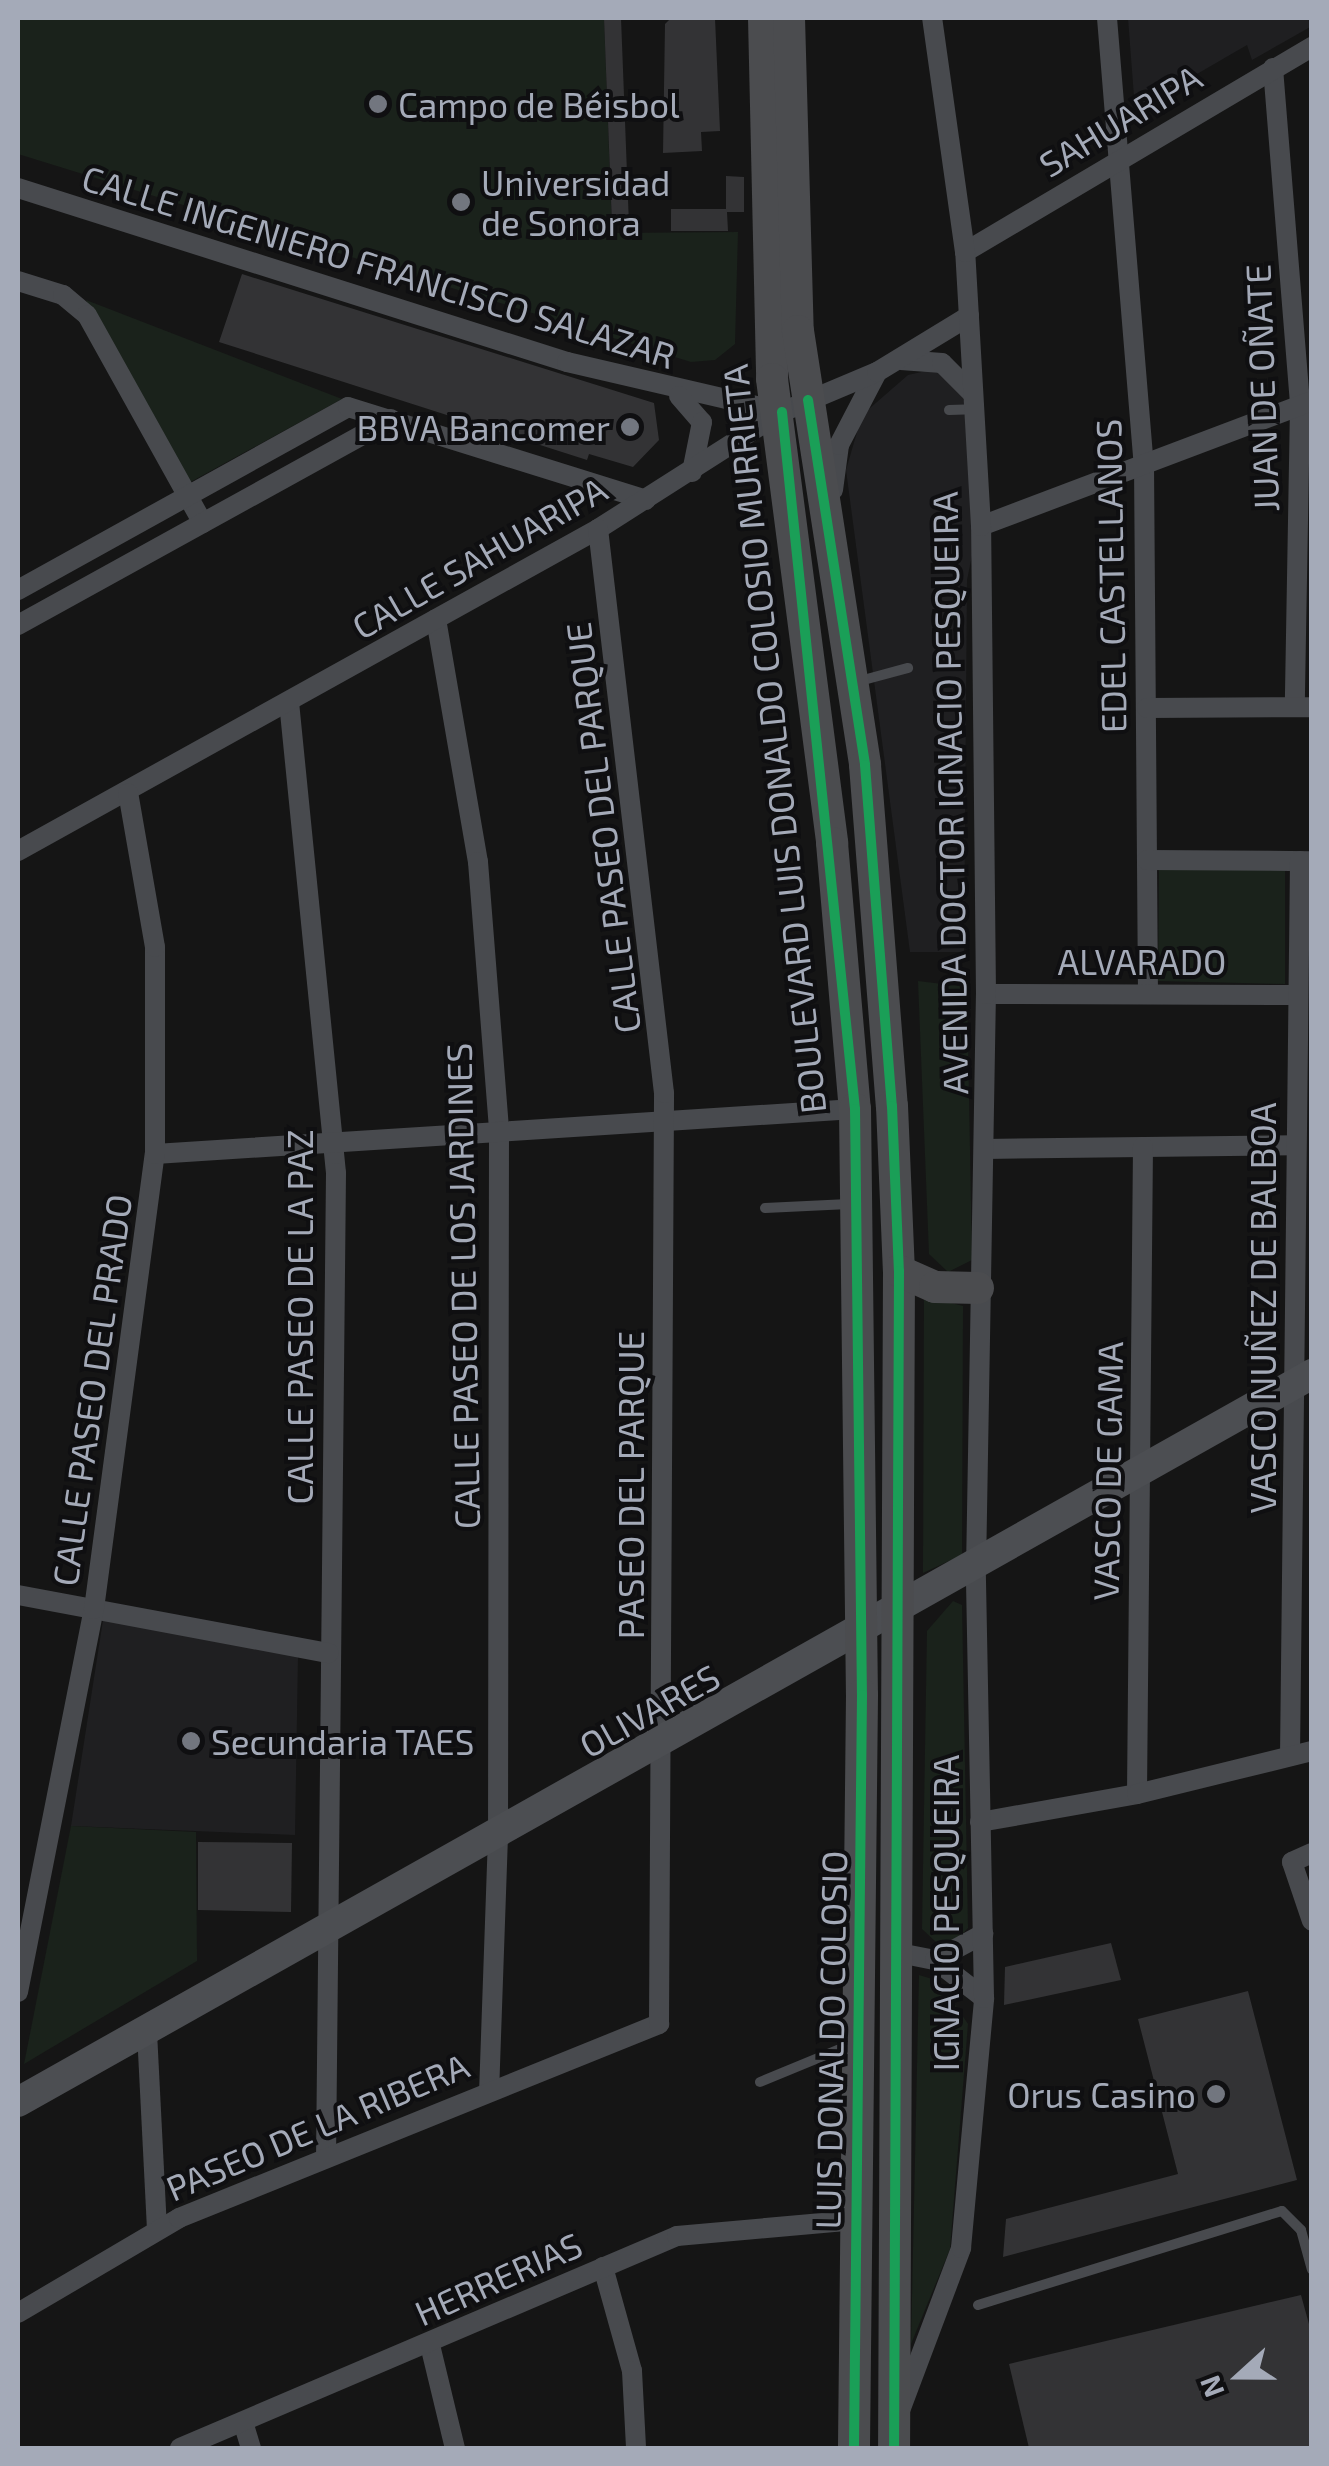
<!DOCTYPE html>
<meta charset="utf-8">
<style>
body{margin:0}
#map{position:relative;width:1329px;height:2466px;overflow:hidden;background:#151515;font-family:"Exo 2",sans-serif}
div>[style]{position:absolute}
.built>*{inset:0;background:#1f1f21}
.green>*{inset:0;background:#1a221b}
.building>*{inset:0;background:#333335}
.lane>*{height:10px;margin:-5px;padding:0 5px;transform-origin:5px;border-radius:5px;background:#484a4e}
.street>*{height:20px;margin:-10px;padding:0 10px;transform-origin:10px;border-radius:10px;background:#484a4e}
.secondary>*{height:30px;margin:-15px;padding:0 15px;transform-origin:15px;border-radius:15px;background:#4c4e52}
.primary>*{height:32px;margin:-16px;padding:0 16px;transform-origin:16px;border-radius:16px;background:#4b4c4f}
.cycleway>*{height:10px;margin:-5px;padding:0 5px;transform-origin:5px;border-radius:5px;background:#1a9f57}
.dots>*{width:28px;height:28px;translate:-50% -50%;box-sizing:border-box;border:5px solid #0f0f11;border-radius:50%}
span{translate:-50% -50%;white-space:nowrap;text-align:center;line-height:1.15;-webkit-text-stroke:8px #0f0f11;paint-order:stroke}
.poi-label{font-size:35px;color:#a4aab8}
.left{translate:0 -50%;text-align:left}
.right{translate:-100% -50%;text-align:right}
.street-label{font-size:35px;color:#a4aab8}
.frame{position:absolute;inset:0;border:20px solid #a4aab8;pointer-events:none}
.north{position:absolute;left:1189px;top:2326px;width:100px;height:100px;-webkit-text-stroke:8px #0f0f11;paint-order:stroke;rotate:249deg;font-size:28px;font-weight:700;line-height:40px;text-align:center;color:#a4aab8}
.north::after{content:'';display:block;margin:auto;width:35px;height:45px;background:#a4aab8;clip-path:polygon(50% 0,100% 100%,50% 72%,0 100%)}
</style>
<div id="map">
<div class="built">
<i style="clip-path:polygon(1128px 18px,1311px 18px,1312px 26px,1252px 60px,1247px 45px,1135px 110px)"></i>
<i style="clip-path:polygon(935px 369px,962px 395px,969px 417px,975px 541px,967px 580px,964px 952px,910px 952px,846px 470px,862px 415px,908px 375px)"></i>
<i style="clip-path:polygon(103px 1620px,298px 1656px,295px 1835px,71px 1826px)"></i>
</div>
<div class="green">
<i style="clip-path:polygon(18px 18px,604px 18px,612px 233px,738px 232px,735px 344px,715px 360px,691px 362px,18px 154px)"></i>
<i style="clip-path:polygon(86px 300px,342px 399px,185px 485px)"></i>
<i style="clip-path:polygon(1159px 869px,1285px 870px,1285px 984px,1158px 981px)"></i>
<i style="clip-path:polygon(918px 981px,967px 987px,972px 1260px,948px 1272px,929px 1254px)"></i>
<i style="clip-path:polygon(924px 1296px,963px 1306px,962px 1555px,923px 1573px)"></i>
<i style="clip-path:polygon(953px 1601px,962px 1605px,968px 1928px,955px 1942px,936px 1942px,922px 1929px,927px 1631px)"></i>
<i style="clip-path:polygon(71px 1826px,196px 1832px,197px 1961px,24px 2064px)"></i>
<i style="clip-path:polygon(919px 1975px,939px 1981px,968px 2024px,950px 2249px,911px 2344px)"></i>
</div>
<div class="building">
<i style="clip-path:polygon(604px 18px,621px 18px,629px 225px,612px 225px)"></i>
<i style="clip-path:polygon(671px 18px,715px 18px,720px 131px,701px 132px,702px 151px,663px 153px,665px 24px)"></i>
<i style="clip-path:polygon(726px 176px,744px 177px,744px 212px,727px 212px,728px 231px,671px 231px,671px 209px,726px 209px)"></i>
<i style="clip-path:polygon(242px 274px,654px 403px,659px 440px,633px 467px,589px 454px,587px 460px,219px 342px)"></i>
<i style="clip-path:polygon(198px 1842px,292px 1843px,291px 1912px,198px 1910px)"></i>
<i style="clip-path:polygon(1111px 1943px,1121px 1980px,1004px 2005px,1005px 1967px)"></i>
<i style="clip-path:polygon(1248px 1991px,1297px 2180px,1003px 2257px,1006px 2219px,1178px 2174px,1138px 2019px)"></i>
<i style="clip-path:polygon(1301px 2295px,1312px 2335px,1312px 2448px,1029px 2448px,1009px 2364px)"></i>
</div>
<div class="lane">
<i style="left:949px;top:410px;width:24px;rotate:-2deg"></i>
<i style="left:856px;top:682px;width:54px;rotate:-15.1deg"></i>
<i style="left:765px;top:1208px;width:84px;rotate:-2.7deg"></i>
<i style="left:760px;top:2082px;width:100px;rotate:-22.4deg"></i>
<i style="left:978px;top:2305px;width:318px;rotate:-17.2deg"></i>
<i style="left:1282px;top:2211px;width:27px;rotate:45deg"></i>
<i style="left:1301px;top:2230px;width:41px;rotate:74.6deg"></i>
</div>
<div class="street">
<i style="left:1107px;top:18px;width:448px;rotate:85.3deg"></i>
<i style="left:1144px;top:464px;width:529px;rotate:89.57deg"></i>
<i style="left:1273px;top:68px;width:339px;rotate:85.4deg"></i>
<i style="left:1300px;top:406px;width:301px;rotate:91deg"></i>
<i style="left:18px;top:188px;width:576px;rotate:17.59deg"></i>
<i style="left:567px;top:362px;width:221px;rotate:13.1deg"></i>
<i style="left:965px;top:252px;width:403px;rotate:-30.6deg"></i>
<i style="left:18px;top:281px;width:47px;rotate:17.3deg"></i>
<i style="left:63px;top:295px;width:31px;rotate:40deg"></i>
<i style="left:87px;top:315px;width:238px;rotate:60.9deg"></i>
<i style="left:901px;top:360px;width:41px;rotate:4.2deg"></i>
<i style="left:942px;top:363px;width:42px;rotate:45deg"></i>
<i style="left:679px;top:396px;width:35px;rotate:49deg"></i>
<i style="left:702px;top:422px;width:51px;rotate:101.3deg"></i>
<i style="left:833px;top:490px;width:45px;rotate:-82.4deg"></i>
<i style="left:839px;top:445px;width:82px;rotate:-62.5deg"></i>
<i style="left:981px;top:526px;width:352px;rotate:-20.7deg"></i>
<i style="left:18px;top:590px;width:377px;rotate:-29deg"></i>
<i style="left:348px;top:407px;width:312px;rotate:17.3deg"></i>
<i style="left:436px;top:619px;width:247px;rotate:80.2deg"></i>
<i style="left:478px;top:862px;width:270px;rotate:85.5deg"></i>
<i style="left:499px;top:1131px;width:705px;rotate:90.08deg"></i>
<i style="left:498px;top:1836px;width:254px;rotate:92deg"></i>
<i style="left:18px;top:625px;width:426px;rotate:-28.9deg"></i>
<i style="left:289px;top:702px;width:473px;rotate:84.3deg"></i>
<i style="left:336px;top:1173px;width:984px;rotate:90.58deg"></i>
<i style="left:1147px;top:708px;width:165px;rotate:-0.3deg"></i>
<i style="left:18px;top:851px;width:663px;rotate:-29.04deg"></i>
<i style="left:598px;top:529px;width:218px;rotate:-32.5deg"></i>
<i style="left:782px;top:412px;width:103px;rotate:-22.8deg"></i>
<i style="left:877px;top:372px;width:108px;rotate:-31.3deg"></i>
<i style="left:1147px;top:860px;width:163px;rotate:0.4deg"></i>
<i style="left:986px;top:994px;width:312px;rotate:0.2deg"></i>
<i style="left:984px;top:1149px;width:311px;rotate:-0.7deg"></i>
<i style="left:155px;top:1154px;width:701px;rotate:-3.68deg"></i>
<i style="left:18px;top:1595px;width:316px;rotate:10.6deg"></i>
<i style="left:1290px;top:1756px;width:895px;rotate:-89.36deg"></i>
<i style="left:1137px;top:1794px;width:647px;rotate:-89.47deg"></i>
<i style="left:980px;top:1822px;width:159px;rotate:-10.1deg"></i>
<i style="left:1137px;top:1794px;width:180px;rotate:-13.8deg"></i>
<i style="left:1312px;top:1853px;width:22px;rotate:156deg"></i>
<i style="left:1292px;top:1862px;width:62px;rotate:71.3deg"></i>
<i style="left:899px;top:1953px;width:37px;rotate:11deg"></i>
<i style="left:935px;top:1960px;width:62px;rotate:37.8deg"></i>
<i style="left:935px;top:1960px;width:55px;rotate:-28.4deg"></i>
<i style="left:18px;top:1992px;width:390px;rotate:-78.8deg"></i>
<i style="left:94px;top:1609px;width:459px;rotate:-82.4deg"></i>
<i style="left:155px;top:1154px;width:207px;rotate:-90deg"></i>
<i style="left:155px;top:947px;width:156px;rotate:-99.9deg"></i>
<i style="left:147px;top:2032px;width:196px;rotate:87.1deg"></i>
<i style="left:603px;top:2267px;width:108px;rotate:74.4deg"></i>
<i style="left:632px;top:2371px;width:77px;rotate:87deg"></i>
<i style="left:18px;top:2313px;width:187px;rotate:-30.5deg"></i>
<i style="left:179px;top:2218px;width:518px;rotate:-22.01deg"></i>
<i style="left:659px;top:2024px;width:931px;rotate:-89.69deg"></i>
<i style="left:664px;top:1093px;width:568px;rotate:-96.67deg"></i>
<i style="left:430px;top:2345px;width:106px;rotate:76.4deg"></i>
<i style="left:901px;top:2408px;width:171px;rotate:-69.4deg"></i>
<i style="left:961px;top:2248px;width:251px;rotate:-84.7deg"></i>
<i style="left:984px;top:1998px;width:428px;rotate:-91.1deg"></i>
<i style="left:976px;top:1570px;width:576px;rotate:-89.01deg"></i>
<i style="left:986px;top:994px;width:468px;rotate:-90.6deg"></i>
<i style="left:981px;top:526px;width:274px;rotate:-93.3deg"></i>
<i style="left:965px;top:252px;width:236px;rotate:-98deg"></i>
<i style="left:243px;top:2422px;width:27px;rotate:73deg"></i>
<i style="left:180px;top:2448px;width:540px;rotate:-23.1deg"></i>
<i style="left:677px;top:2236px;width:180px;rotate:-5.1deg"></i>
</div>
<div class="secondary">
<i style="left:18px;top:2102px;width:1485px;rotate:-29.36deg"></i>
</div>
<div class="primary">
<i style="left:764px;top:18px;width:361px;rotate:88.7deg"></i>
<i style="left:772px;top:379px;width:468px;rotate:82.6deg"></i>
<i style="left:832px;top:843px;width:267px;rotate:85.1deg"></i>
<i style="left:855px;top:1109px;width:586px;rotate:89.32deg"></i>
<i style="left:862px;top:1695px;width:753px;rotate:90.61deg"></i>
<i style="left:789px;top:18px;width:313px;rotate:88.4deg"></i>
<i style="left:798px;top:331px;width:439px;rotate:81.2deg"></i>
<i style="left:865px;top:765px;width:342px;rotate:85.5deg"></i>
<i style="left:892px;top:1106px;width:165px;rotate:87.6deg"></i>
<i style="left:899px;top:1271px;width:1177px;rotate:90.24deg"></i>
<i style="left:899px;top:1271px;width:39px;rotate:24deg"></i>
<i style="left:935px;top:1287px;width:43px;rotate:1.3deg"></i>
</div>
<div class="cycleway">
<i style="left:808px;top:400px;width:369px;rotate:81.1deg"></i>
<i style="left:865px;top:765px;width:342px;rotate:85.5deg"></i>
<i style="left:892px;top:1106px;width:165px;rotate:87.6deg"></i>
<i style="left:899px;top:1271px;width:1177px;rotate:90.24deg"></i>
<i style="left:782px;top:412px;width:701px;rotate:84.02deg"></i>
<i style="left:855px;top:1109px;width:586px;rotate:89.32deg"></i>
<i style="left:862px;top:1695px;width:753px;rotate:90.61deg"></i>
</div>
<div class="dots">
<i style="left:378px;top:104px;background:#72767f"></i>
<i style="left:461px;top:202px;background:#72767f"></i>
<i style="left:630px;top:427px;background:#72767f"></i>
<i style="left:191px;top:1741px;background:#72767f"></i>
<i style="left:1216px;top:2094px;background:#72767f"></i>
</div>
<div class="poi-label">
<span class="left" style="left:398px;top:104px">Campo de Béisbol</span>
<span class="left" style="left:481px;top:202px">Universidad<br>de Sonora</span>
<span class="right" style="left:610px;top:427px">BBVA Bancomer</span>
<span class="left" style="left:211px;top:1741px">Secundaria TAES</span>
<span class="right" style="left:1196px;top:2094px">Orus Casino</span>
</div>
<div class="street-label">
<span style="left:1120px;top:120px;rotate:-31deg">SAHUARIPA</span>
<span style="left:379px;top:266px;rotate:17deg">CALLE INGENIERO FRANCISCO SALAZAR</span>
<span style="left:1261px;top:388px;rotate:-92deg">JUAN DE OÑATE</span>
<span style="left:479px;top:557px;rotate:-30deg">CALLE SAHUARIPA</span>
<span style="left:1110px;top:576px;rotate:-91deg">EDEL CASTELLANOS</span>
<span style="left:773px;top:739px;rotate:-96deg">BOULEVARD LUIS DONALDO COLOSIO MURRIETA</span>
<span style="left:949px;top:793px;rotate:-91deg">AVENIDA DOCTOR IGNACIO PESQUEIRA</span>
<span style="left:602px;top:828px;rotate:-97deg">CALLE PASEO DEL PARQUE</span>
<span style="left:1142px;top:961px">ALVARADO</span>
<span style="left:462px;top:1286px;rotate:-91deg">CALLE PASEO DE LOS JARDINES</span>
<span style="left:1262px;top:1308px;rotate:-90deg">VASCO NUÑEZ DE BALBOA</span>
<span style="left:299px;top:1317px;rotate:-90deg">CALLE PASEO DE LA PAZ</span>
<span style="left:91px;top:1390px;rotate:-82deg">CALLE PASEO DEL PRADO</span>
<span style="left:1107px;top:1471px;rotate:-89deg">VASCO DE GAMA</span>
<span style="left:630px;top:1485px;rotate:-90deg">PASEO DEL PARQUE</span>
<span style="left:649px;top:1710px;rotate:-29deg">OLIVARES</span>
<span style="left:945px;top:1913px;rotate:-90deg">IGNACIO PESQUEIRA</span>
<span style="left:830px;top:2040px;rotate:-89deg">LUIS DONALDO COLOSIO</span>
<span style="left:317px;top:2126px;rotate:-23deg">PASEO DE LA RIBERA</span>
<span style="left:498px;top:2278px;rotate:-24deg">HERRERIAS</span>
</div>
<div class="frame"></div>
<div class="north">N</div>
</div>
